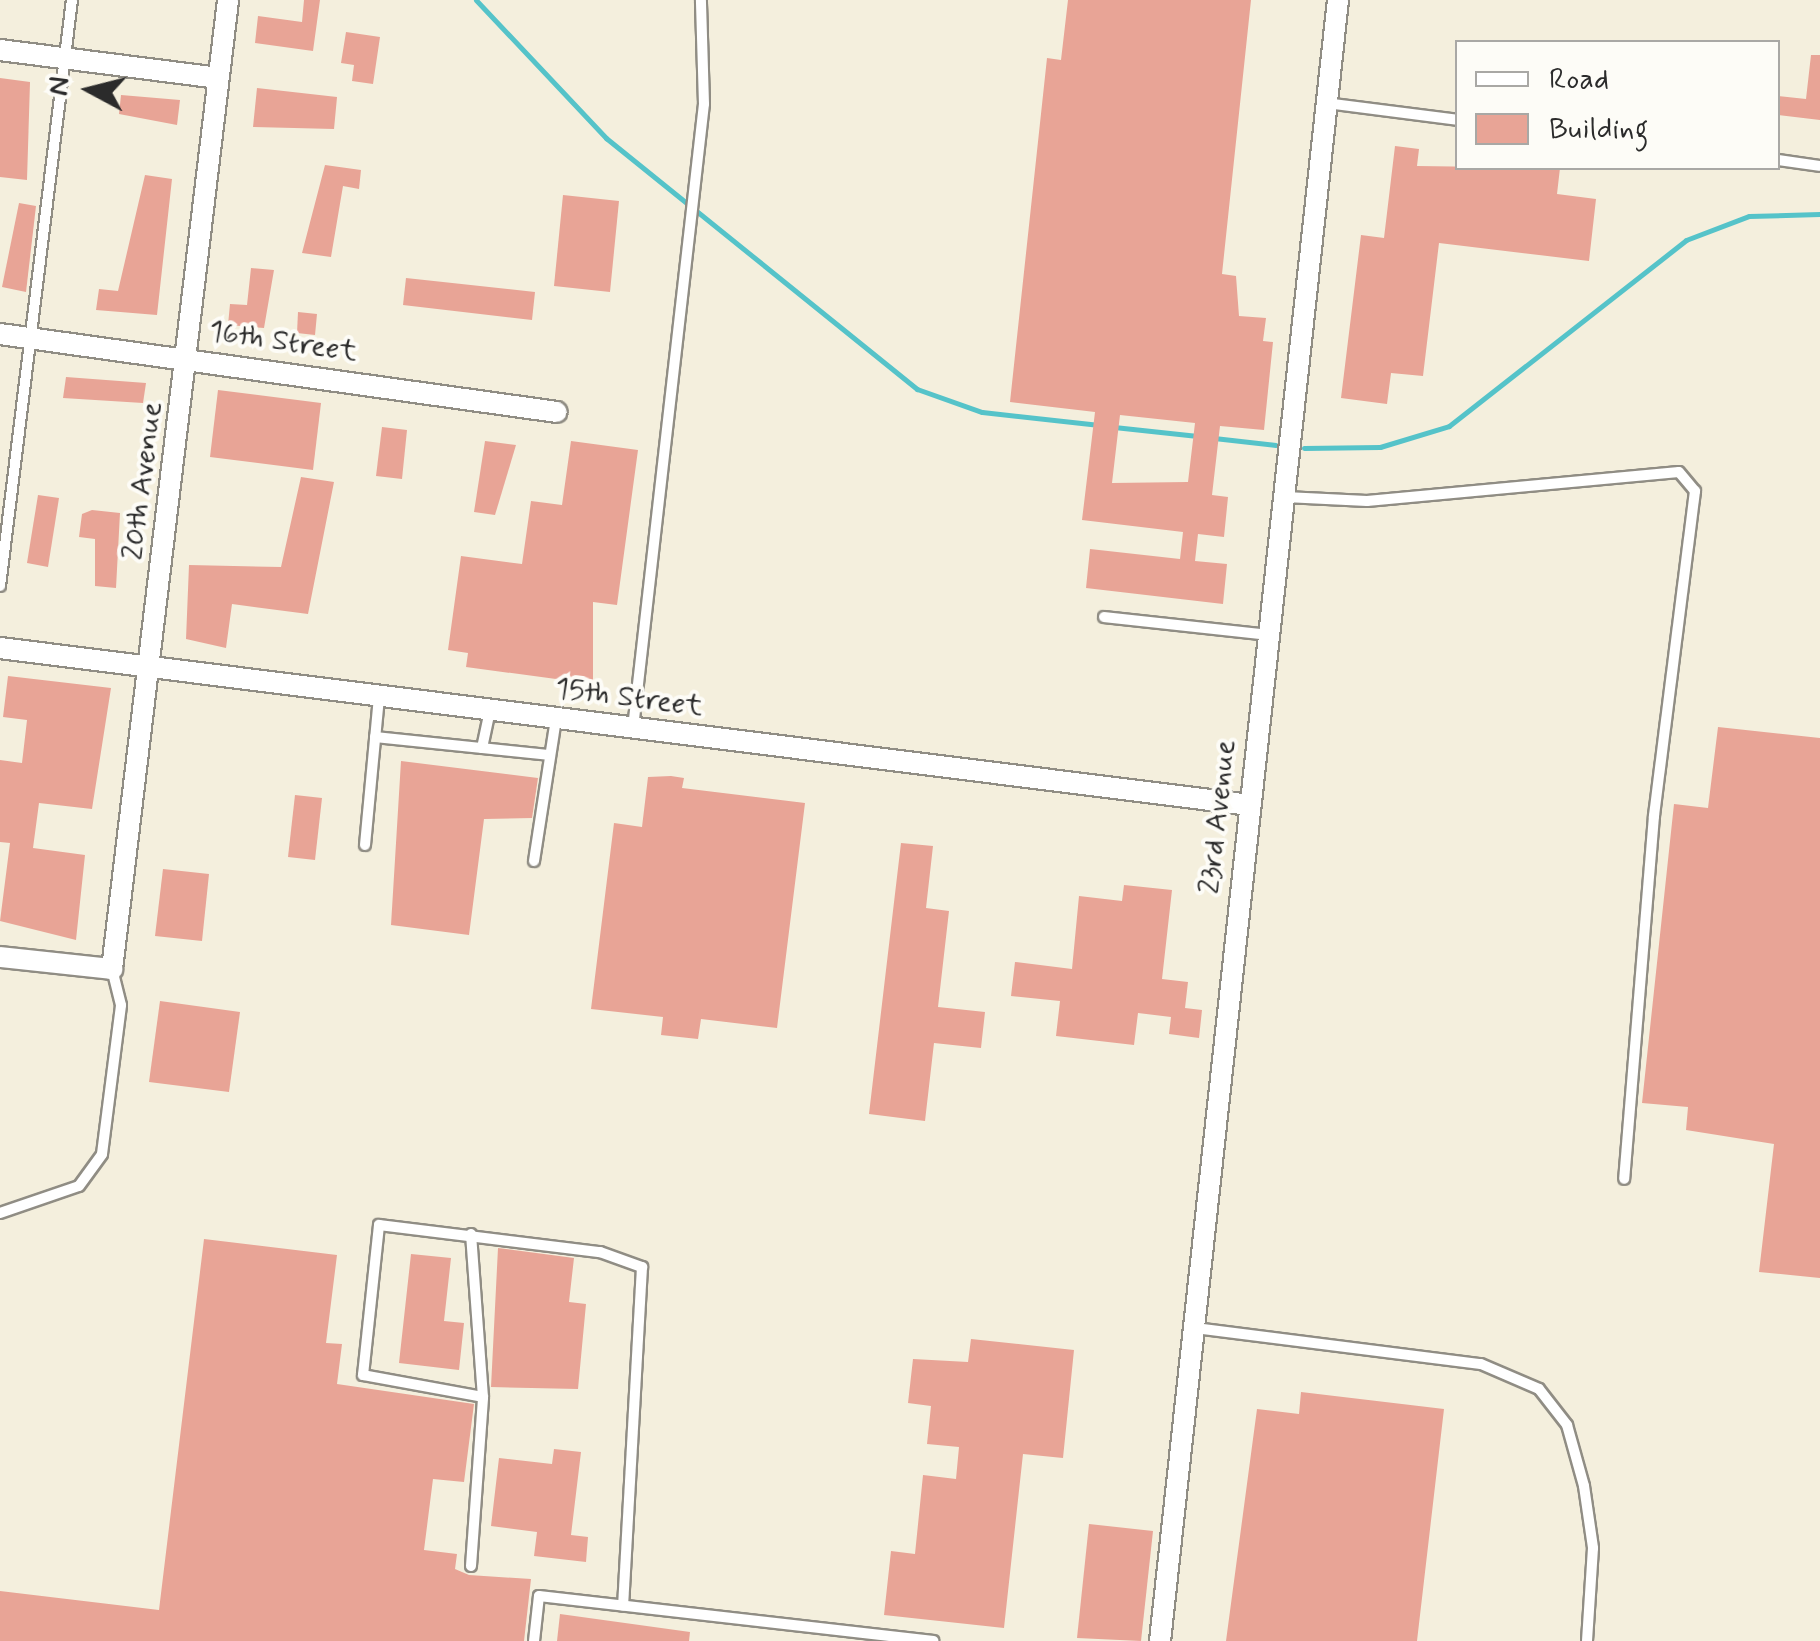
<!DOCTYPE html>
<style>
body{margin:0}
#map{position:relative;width:1820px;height:1641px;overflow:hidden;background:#f4efdd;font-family:Mynerve,sans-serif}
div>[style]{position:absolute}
.stream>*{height:5px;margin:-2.5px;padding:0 2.5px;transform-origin:2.5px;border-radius:2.5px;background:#55c3c9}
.building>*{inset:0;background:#e8a496}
.roads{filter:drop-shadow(2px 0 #908d84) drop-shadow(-2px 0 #908d84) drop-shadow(0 2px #908d84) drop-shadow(0 -2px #908d84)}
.lane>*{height:10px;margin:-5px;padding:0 5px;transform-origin:5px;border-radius:5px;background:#fff}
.street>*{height:20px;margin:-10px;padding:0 10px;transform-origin:10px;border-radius:10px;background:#fff}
span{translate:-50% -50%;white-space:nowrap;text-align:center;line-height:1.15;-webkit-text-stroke:8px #fdfcf7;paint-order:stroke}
.street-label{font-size:30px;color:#2b2b2b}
.legend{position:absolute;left:1455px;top:40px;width:325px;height:130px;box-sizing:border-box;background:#fdfcf7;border:2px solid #a9a8a5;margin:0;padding:12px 18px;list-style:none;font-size:30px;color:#2b2b2b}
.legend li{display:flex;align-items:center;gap:20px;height:50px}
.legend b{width:50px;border:2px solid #a9a8a5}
.north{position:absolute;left:40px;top:40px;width:100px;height:100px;-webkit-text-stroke:8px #fdfcf7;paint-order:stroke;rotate:277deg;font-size:28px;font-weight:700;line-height:40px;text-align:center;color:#2b2b2b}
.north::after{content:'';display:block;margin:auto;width:35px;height:45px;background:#2b2b2b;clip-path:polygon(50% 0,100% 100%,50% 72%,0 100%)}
</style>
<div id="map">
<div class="stream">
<i style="left:476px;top:0;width:190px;rotate:46.7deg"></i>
<i style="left:606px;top:138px;width:400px;rotate:38.9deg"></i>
<i style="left:917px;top:389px;width:69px;rotate:19.5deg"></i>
<i style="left:982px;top:412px;width:118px;rotate:6.3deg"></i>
<i style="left:1114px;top:427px;width:84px;rotate:6.1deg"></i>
<i style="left:1214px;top:438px;width:62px;rotate:6.4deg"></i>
<i style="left:1304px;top:448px;width:76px;rotate:-0.8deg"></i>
<i style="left:1380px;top:447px;width:72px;rotate:-16.9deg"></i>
<i style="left:1449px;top:426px;width:301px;rotate:-38.1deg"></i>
<i style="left:1686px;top:240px;width:67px;rotate:-20.9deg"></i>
<i style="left:1749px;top:216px;width:71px;rotate:-1.6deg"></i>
</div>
<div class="building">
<i style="clip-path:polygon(304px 0,320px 0,313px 51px,255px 43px,258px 16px,302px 22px)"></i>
<i style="clip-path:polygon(evenodd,1068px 0,1251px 0,1222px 274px,1236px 276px,1239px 316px,1266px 318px,1263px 341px,1273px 342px,1264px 430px,1220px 426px,1212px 495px,1228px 497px,1224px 537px,1198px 534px,1195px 561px,1227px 564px,1223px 604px,1086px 588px,1090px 549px,1180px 559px,1183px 532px,1082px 520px,1095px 412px,1010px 402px,1047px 58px,1061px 60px,1068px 0,1120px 415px,1195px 423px,1188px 482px,1112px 483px,1120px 415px)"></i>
<i style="clip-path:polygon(346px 32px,380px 37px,373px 84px,352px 81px,354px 65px,341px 63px)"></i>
<i style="clip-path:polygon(1811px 55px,1820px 55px,1820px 120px,1778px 115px,1778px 96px,1806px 99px)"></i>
<i style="clip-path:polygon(0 78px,30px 82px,27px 180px,0 177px)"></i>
<i style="clip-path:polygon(257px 88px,337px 97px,334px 129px,253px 127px)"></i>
<i style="clip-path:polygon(121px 95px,180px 100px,177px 125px,119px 114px)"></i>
<i style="clip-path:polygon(1395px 146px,1419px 149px,1417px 166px,1560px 168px,1557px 194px,1596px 199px,1589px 261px,1439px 243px,1423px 376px,1391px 373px,1387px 404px,1341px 398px,1361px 235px,1384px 238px)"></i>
<i style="clip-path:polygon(325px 165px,361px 170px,359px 189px,343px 186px,331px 257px,302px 253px)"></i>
<i style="clip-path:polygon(145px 175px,172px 179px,157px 315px,96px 310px,99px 289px,118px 291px)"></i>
<i style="clip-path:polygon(563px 195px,619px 201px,610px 292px,554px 286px)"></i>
<i style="clip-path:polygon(19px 203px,36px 206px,26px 292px,2px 287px)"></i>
<i style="clip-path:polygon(251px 268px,274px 270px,264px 328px,228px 325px,230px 304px,247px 305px)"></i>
<i style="clip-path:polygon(406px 278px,535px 292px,532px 320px,403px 305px)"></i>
<i style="clip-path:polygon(298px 312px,317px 314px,315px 335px,297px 333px)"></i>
<i style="clip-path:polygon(66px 377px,146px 383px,143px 403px,63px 398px)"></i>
<i style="clip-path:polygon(218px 390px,321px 403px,313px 470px,210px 457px)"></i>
<i style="clip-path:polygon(382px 427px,407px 430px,402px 479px,376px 476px)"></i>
<i style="clip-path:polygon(485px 441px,516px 445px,495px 515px,474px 512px)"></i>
<i style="clip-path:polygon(571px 441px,638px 450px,617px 605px,593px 602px,593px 684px,466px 667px,468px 653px,448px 650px,461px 556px,522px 564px,531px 501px,562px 505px)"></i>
<i style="clip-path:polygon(301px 477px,334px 482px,308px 614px,232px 604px,226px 648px,186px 639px,189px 565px,281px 567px)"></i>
<i style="clip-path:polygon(38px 495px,59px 498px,48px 567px,27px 563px)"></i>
<i style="clip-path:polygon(92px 510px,120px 513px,116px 588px,95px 586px,95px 539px,79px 537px,82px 514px)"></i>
<i style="clip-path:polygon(8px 676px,111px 688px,92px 809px,39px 803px,33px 848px,85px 855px,76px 940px,0 921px,10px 843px,0 842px,0 760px,22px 763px,27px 720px,3px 717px)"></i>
<i style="clip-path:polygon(1718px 727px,1820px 738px,1820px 1278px,1759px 1272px,1774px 1144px,1686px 1130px,1688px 1107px,1642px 1103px,1674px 804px,1708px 808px)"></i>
<i style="clip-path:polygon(401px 761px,538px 778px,532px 818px,484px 819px,469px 935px,391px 925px)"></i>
<i style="clip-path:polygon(671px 776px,684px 778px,682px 788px,805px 803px,777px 1028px,701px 1019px,698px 1039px,661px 1035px,663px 1017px,591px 1009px,614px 823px,642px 827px,648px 777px)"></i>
<i style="clip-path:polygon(295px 795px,322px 798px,315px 860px,288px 857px)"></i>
<i style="clip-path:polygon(901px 843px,933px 846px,926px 908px,949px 911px,938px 1007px,985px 1012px,981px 1048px,934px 1043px,925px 1121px,869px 1114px)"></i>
<i style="clip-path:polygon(163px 869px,209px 874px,202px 941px,155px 936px)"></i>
<i style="clip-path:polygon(1124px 885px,1172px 890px,1162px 979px,1188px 982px,1185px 1008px,1202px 1010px,1199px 1038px,1169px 1034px,1171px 1017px,1138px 1013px,1134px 1045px,1056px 1036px,1060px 1001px,1011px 996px,1015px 962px,1072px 969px,1079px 896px,1122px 901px)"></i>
<i style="clip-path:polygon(160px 1001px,240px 1012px,229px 1092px,149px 1082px)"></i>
<i style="clip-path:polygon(204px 1239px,337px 1255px,326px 1343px,342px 1344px,337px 1384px,474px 1404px,464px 1482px,433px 1479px,424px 1550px,457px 1554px,455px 1569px,469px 1575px,531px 1579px,524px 1641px,0 1641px,0 1591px,159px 1610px)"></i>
<i style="clip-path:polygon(498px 1248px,574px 1258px,569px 1302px,586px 1304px,578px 1389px,491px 1387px)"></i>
<i style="clip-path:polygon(411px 1254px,451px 1258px,444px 1321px,464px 1323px,459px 1370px,399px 1363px)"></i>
<i style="clip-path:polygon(971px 1339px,1074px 1350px,1063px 1458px,1023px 1454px,1004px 1628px,884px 1615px,891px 1551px,915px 1554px,923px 1475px,956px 1479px,959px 1447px,927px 1444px,931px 1406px,908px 1403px,913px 1359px,968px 1362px)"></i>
<i style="clip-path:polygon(1301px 1392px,1444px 1409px,1417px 1641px,1226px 1641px,1257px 1409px,1299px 1414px)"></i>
<i style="clip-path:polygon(554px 1449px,581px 1452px,571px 1535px,588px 1537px,586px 1562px,534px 1556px,537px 1532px,491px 1526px,499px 1458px,552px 1464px)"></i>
<i style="clip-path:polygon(1089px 1524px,1153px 1531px,1141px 1641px,1077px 1638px)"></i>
<i style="clip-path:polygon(560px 1614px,690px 1632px,689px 1641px,557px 1641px)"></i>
</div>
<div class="roads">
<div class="lane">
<i style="left:1326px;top:103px;width:133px;rotate:7.3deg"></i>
<i style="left:1778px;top:160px;width:42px;rotate:8.1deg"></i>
<i style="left:1285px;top:497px;width:82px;rotate:2.8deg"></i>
<i style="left:1367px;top:501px;width:313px;rotate:-5.3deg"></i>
<i style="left:1679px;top:472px;width:25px;rotate:50deg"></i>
<i style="left:1695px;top:491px;width:328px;rotate:97.2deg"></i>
<i style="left:1654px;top:816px;width:364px;rotate:94.7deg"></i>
<i style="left:0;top:586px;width:590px;rotate:-83deg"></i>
<i style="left:1104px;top:617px;width:166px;rotate:6.2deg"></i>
<i style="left:633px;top:728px;width:628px;rotate:-83.51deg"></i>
<i style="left:704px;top:104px;width:104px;rotate:-91.7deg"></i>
<i style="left:375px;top:737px;width:174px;rotate:5.9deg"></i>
<i style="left:482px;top:748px;width:38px;rotate:-78deg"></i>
<i style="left:365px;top:845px;width:150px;rotate:-84.6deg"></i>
<i style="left:534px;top:861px;width:144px;rotate:-81.2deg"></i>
<i style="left:0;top:1213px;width:83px;rotate:-18.9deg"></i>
<i style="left:79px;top:1186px;width:39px;rotate:-54deg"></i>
<i style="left:102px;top:1154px;width:150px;rotate:-82.7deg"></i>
<i style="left:121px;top:1005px;width:37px;rotate:-104deg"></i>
<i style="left:471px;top:1234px;width:163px;rotate:85.8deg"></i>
<i style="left:1195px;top:1328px;width:288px;rotate:7.2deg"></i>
<i style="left:1481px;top:1364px;width:63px;rotate:23.3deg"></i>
<i style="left:1539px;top:1389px;width:46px;rotate:52.1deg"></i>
<i style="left:1567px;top:1425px;width:63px;rotate:74.4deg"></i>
<i style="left:1584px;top:1486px;width:63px;rotate:81.7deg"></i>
<i style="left:1593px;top:1548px;width:93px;rotate:93.7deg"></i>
<i style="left:471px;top:1566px;width:169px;rotate:-85.9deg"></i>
<i style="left:483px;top:1397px;width:122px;rotate:-169.6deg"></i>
<i style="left:363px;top:1375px;width:151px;rotate:-83.9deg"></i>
<i style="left:379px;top:1225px;width:223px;rotate:7deg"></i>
<i style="left:600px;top:1252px;width:45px;rotate:19.7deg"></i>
<i style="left:642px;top:1267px;width:339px;rotate:93.2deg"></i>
<i style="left:534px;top:1641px;width:45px;rotate:-83.7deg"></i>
<i style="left:539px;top:1596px;width:397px;rotate:6.5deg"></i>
</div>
<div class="street">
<i style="left:0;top:50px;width:220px;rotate:7.3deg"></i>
<i style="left:0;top:334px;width:562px;rotate:7.97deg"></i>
<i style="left:0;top:648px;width:1260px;rotate:7.16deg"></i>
<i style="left:0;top:957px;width:113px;rotate:6.1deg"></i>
<i style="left:112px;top:969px;width:976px;rotate:-83.17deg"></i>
<i style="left:1160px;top:1641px;width:1651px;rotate:-83.81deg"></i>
</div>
</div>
<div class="street-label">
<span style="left:283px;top:342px;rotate:8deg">16th Street</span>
<span style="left:143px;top:481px;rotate:-83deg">20th Avenue</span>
<span style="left:629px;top:698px;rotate:7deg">15th Street</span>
<span style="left:1218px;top:817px;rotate:-84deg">23rd Avenue</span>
</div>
<ul class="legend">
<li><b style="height:12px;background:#fff"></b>Road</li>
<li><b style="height:28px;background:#e8a496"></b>Building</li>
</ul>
<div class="north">N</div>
</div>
